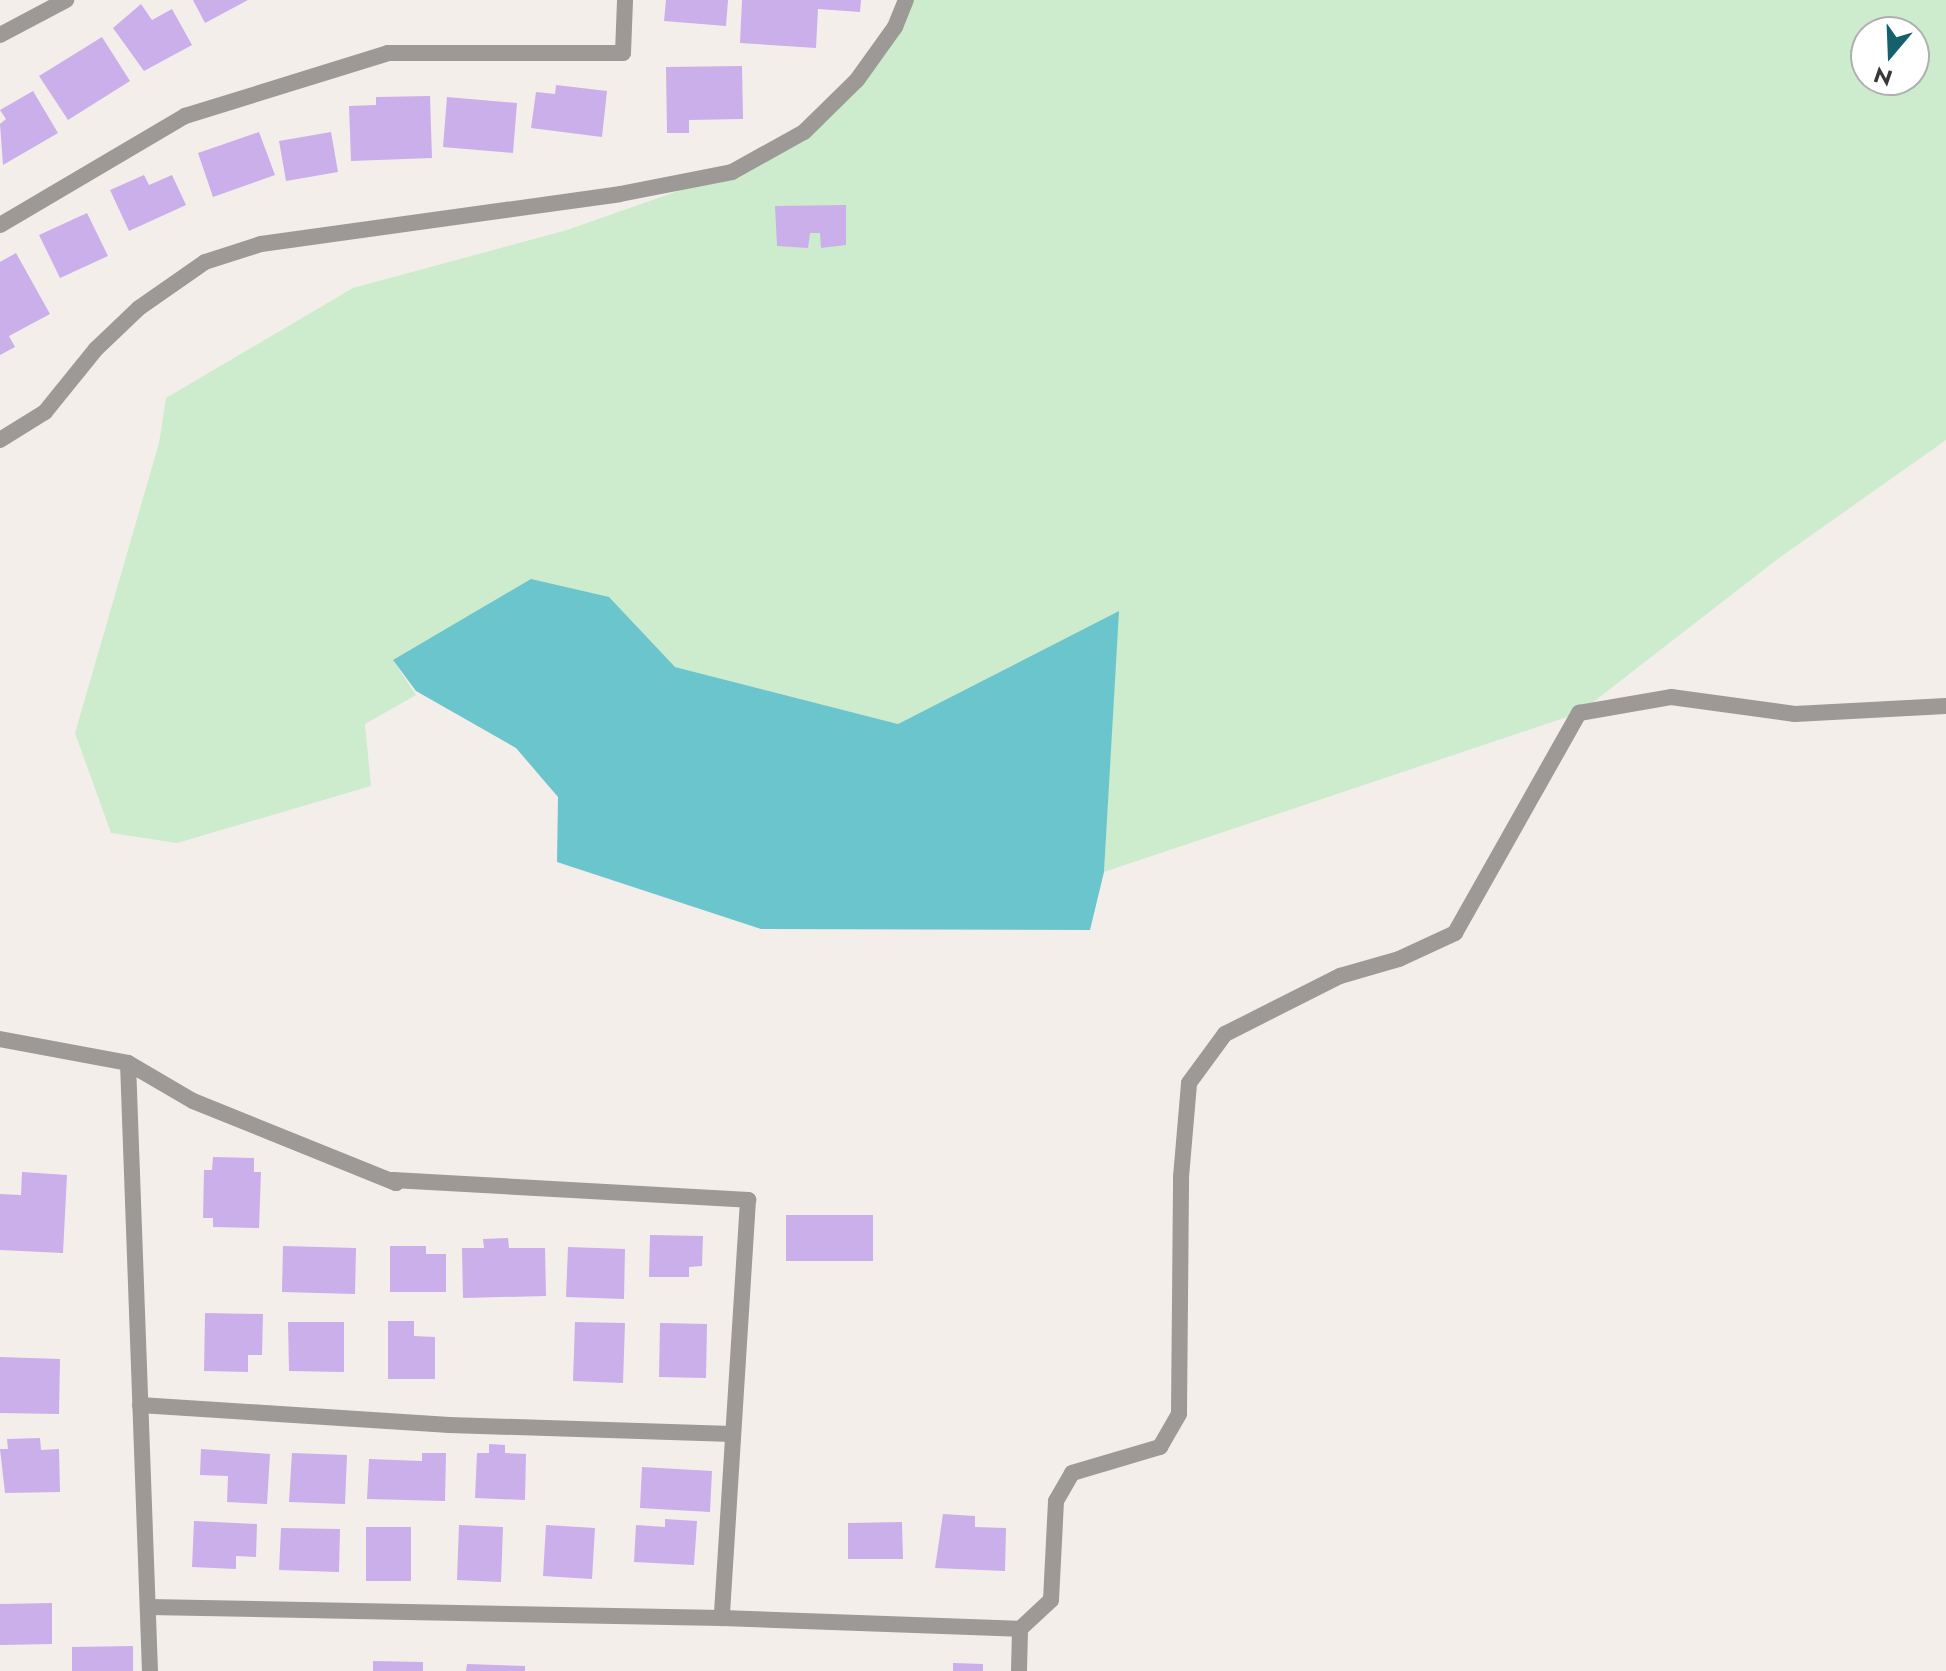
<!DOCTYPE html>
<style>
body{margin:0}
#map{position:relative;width:1946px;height:1671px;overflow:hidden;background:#f4eeea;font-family:Jost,sans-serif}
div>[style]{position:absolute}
.green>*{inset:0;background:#cceccd}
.water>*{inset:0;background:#6bc5cc}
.building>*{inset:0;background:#caafea}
.minor>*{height:16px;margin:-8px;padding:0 8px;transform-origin:8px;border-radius:8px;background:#9c9997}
.tertiary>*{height:16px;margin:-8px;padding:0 8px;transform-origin:8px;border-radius:8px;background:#9c9997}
span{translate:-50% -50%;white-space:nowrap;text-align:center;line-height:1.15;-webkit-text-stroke:8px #fff;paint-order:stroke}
.north{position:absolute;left:1850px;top:16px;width:80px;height:80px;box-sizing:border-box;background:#fff;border:2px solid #b0afaf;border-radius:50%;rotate:199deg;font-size:22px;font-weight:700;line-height:32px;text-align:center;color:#3a3836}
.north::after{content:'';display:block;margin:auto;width:28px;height:36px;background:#16606e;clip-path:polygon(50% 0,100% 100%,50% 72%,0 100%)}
</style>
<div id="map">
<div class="green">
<i style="clip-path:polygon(evenodd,906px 0,1946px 0,1946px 440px,1779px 558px,1579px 713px,1104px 872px,1118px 612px,898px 724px,675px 667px,393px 660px,416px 695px,365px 724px,371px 786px,177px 843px,111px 833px,75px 733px,159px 443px,166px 398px,353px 288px,567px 230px,732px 172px,804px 132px,857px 80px,906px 0,1866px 32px,1914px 32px,1914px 80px,1866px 80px,1866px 32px)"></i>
</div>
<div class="water">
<i style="clip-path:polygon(531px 579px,609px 597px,675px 667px,898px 724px,1119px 611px,1104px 872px,1090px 930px,761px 929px,557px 862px,558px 797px,516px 748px,416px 691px,393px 660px)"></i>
</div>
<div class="building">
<i style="clip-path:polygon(193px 0,248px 0,205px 23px)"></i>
<i style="clip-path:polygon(666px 0,728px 0,726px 26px,664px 21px)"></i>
<i style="clip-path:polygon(742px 0,861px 0,860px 12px,818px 9px,816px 48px,740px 43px)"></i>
<i style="clip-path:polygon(141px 4px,152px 20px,172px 9px,192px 45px,144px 71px,113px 28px)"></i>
<i style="clip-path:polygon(102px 37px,130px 81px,68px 120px,39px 76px)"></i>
<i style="clip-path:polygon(742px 66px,743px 119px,689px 120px,689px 133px,667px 133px,666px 67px)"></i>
<i style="clip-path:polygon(556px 85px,607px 91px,602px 137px,531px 128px,536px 92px,555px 94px)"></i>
<i style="clip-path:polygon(33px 91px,58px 133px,3px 165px,0 124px,6px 119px,0 110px)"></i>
<i style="clip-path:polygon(430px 96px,432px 158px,351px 161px,349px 106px,376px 105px,376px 97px)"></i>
<i style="clip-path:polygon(447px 97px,517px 103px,513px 153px,443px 147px)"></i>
<i style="clip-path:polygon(259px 132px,275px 175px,213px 197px,198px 153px)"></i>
<i style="clip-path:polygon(331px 132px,338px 172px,286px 181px,279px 141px)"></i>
<i style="clip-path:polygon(144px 175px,149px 185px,172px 175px,186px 205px,129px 231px,110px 190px)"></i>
<i style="clip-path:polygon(846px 205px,846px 245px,821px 248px,820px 233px,810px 233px,808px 248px,777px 246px,775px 206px)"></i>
<i style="clip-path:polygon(87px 213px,108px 256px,60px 278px,39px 235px)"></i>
<i style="clip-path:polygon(16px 253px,50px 314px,9px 336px,15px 347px,0 355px,0 262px)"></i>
<i style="clip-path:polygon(213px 1157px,254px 1158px,254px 1172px,261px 1172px,259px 1228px,213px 1227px,213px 1218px,203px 1218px,204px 1170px,212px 1170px)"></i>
<i style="clip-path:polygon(22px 1172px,67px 1175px,63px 1253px,0 1250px,0 1194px,21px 1195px)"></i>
<i style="clip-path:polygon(786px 1215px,873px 1215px,873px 1261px,786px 1261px)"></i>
<i style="clip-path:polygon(650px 1235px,703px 1236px,702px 1266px,689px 1267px,689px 1277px,649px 1277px)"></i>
<i style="clip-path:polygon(508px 1238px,509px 1248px,545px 1248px,546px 1296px,463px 1298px,462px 1248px,484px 1248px,483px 1239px)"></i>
<i style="clip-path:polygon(283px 1246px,356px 1248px,355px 1294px,282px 1292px)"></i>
<i style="clip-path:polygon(390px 1246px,426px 1246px,426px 1254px,446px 1254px,446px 1292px,390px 1292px)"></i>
<i style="clip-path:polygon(568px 1247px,625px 1249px,624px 1299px,566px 1297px)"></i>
<i style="clip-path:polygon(205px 1313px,263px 1314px,262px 1355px,248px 1355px,248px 1372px,204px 1371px)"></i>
<i style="clip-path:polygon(388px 1321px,414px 1321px,414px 1336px,435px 1337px,435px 1379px,388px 1379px)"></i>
<i style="clip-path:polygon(288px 1322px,344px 1322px,344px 1372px,289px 1371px)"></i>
<i style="clip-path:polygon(575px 1322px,625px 1323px,623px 1383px,573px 1381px)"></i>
<i style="clip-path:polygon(660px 1323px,707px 1324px,706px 1378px,659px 1377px)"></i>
<i style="clip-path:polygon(0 1357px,60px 1359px,59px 1414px,0 1413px)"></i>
<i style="clip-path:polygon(40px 1438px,41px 1450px,59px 1449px,60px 1492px,5px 1493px,0 1449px,8px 1449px,7px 1439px)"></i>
<i style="clip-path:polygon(489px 1444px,505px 1445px,505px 1453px,526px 1454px,525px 1500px,475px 1498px,477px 1453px,489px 1453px)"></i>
<i style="clip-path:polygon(201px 1449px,270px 1454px,267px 1504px,227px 1502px,228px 1476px,200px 1475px)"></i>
<i style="clip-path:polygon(292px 1453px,347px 1455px,345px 1504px,289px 1502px)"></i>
<i style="clip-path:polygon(422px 1453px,446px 1453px,445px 1501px,367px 1499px,369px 1459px,422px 1461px)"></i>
<i style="clip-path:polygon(642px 1467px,712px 1471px,710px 1512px,640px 1508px)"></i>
<i style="clip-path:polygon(943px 1514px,975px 1516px,975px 1527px,1006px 1528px,1005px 1571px,935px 1568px)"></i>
<i style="clip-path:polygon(665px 1519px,697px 1521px,694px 1565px,634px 1562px,636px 1525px,665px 1527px)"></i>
<i style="clip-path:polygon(194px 1521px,257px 1524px,256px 1557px,236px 1556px,236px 1569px,192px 1567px)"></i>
<i style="clip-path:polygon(902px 1522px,903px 1559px,848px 1559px,848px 1523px)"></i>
<i style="clip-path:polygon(459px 1525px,503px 1527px,501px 1582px,457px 1580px)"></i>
<i style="clip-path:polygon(546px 1525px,595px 1528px,592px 1579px,543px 1576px)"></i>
<i style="clip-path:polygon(366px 1527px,411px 1527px,411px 1581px,366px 1581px)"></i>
<i style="clip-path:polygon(281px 1528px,340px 1529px,339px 1572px,279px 1570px)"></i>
<i style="clip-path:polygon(52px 1603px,52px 1644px,0 1645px,0 1604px)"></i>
<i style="clip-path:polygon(133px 1646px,133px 1671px,72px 1671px,72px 1647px)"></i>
<i style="clip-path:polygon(373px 1661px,423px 1662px,423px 1671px,373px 1671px)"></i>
<i style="clip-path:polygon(953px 1663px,983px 1664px,983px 1671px,953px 1671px)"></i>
<i style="clip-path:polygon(467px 1664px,525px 1666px,525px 1671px,466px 1671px)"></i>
</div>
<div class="minor">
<i style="left:0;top:35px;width:75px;rotate:-27.9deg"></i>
<i style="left:0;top:225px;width:215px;rotate:-30.5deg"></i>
<i style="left:185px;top:116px;width:213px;rotate:-17.2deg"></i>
<i style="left:388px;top:53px;width:235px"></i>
<i style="left:623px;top:53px;width:53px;rotate:-87.8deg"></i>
<i style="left:0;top:1039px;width:130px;rotate:10.6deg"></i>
<i style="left:128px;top:1063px;width:75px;rotate:30.3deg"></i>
<i style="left:193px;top:1101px;width:219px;rotate:22deg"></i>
<i style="left:396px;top:1183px;width:4px;rotate:-135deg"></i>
<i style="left:393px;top:1180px;width:356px;rotate:3.2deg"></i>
<i style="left:748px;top:1200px;width:419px;rotate:93.6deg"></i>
<i style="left:722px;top:1618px;width:298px;rotate:2.1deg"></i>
<i style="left:1020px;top:1629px;width:42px;rotate:-43.1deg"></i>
<i style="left:1051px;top:1600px;width:99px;rotate:-87.1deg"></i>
<i style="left:1056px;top:1501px;width:32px;rotate:-60deg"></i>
<i style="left:1072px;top:1473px;width:92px;rotate:-16.5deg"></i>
<i style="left:1160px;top:1447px;width:38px;rotate:-60deg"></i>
<i style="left:1179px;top:1414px;width:237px;rotate:-89.5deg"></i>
<i style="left:1181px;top:1177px;width:94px;rotate:-85.1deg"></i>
<i style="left:1189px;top:1083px;width:61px;rotate:-53.7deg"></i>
<i style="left:1225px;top:1034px;width:129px;rotate:-26.8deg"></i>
<i style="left:1340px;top:976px;width:61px;rotate:-16.1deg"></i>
<i style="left:1399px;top:959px;width:62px;rotate:-24.9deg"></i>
<i style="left:1455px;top:933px;width:253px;rotate:-60.6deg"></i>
<i style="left:1579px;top:713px;width:93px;rotate:-9.9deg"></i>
<i style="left:1671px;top:697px;width:125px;rotate:7.8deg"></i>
<i style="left:1795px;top:714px;width:151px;rotate:-3deg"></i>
<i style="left:128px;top:1063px;width:608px;rotate:87.93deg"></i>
<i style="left:140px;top:1405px;width:310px;rotate:3.7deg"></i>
<i style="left:449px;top:1425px;width:283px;rotate:1.8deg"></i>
<i style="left:149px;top:1607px;width:573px;rotate:1.1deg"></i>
<i style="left:1019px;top:1671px;width:42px;rotate:-88.6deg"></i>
</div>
<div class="tertiary">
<i style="left:0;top:440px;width:53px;rotate:-31.9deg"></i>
<i style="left:45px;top:412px;width:81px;rotate:-51deg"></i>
<i style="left:96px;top:349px;width:59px;rotate:-43.6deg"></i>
<i style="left:139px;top:308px;width:80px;rotate:-34.9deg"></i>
<i style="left:205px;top:262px;width:59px;rotate:-17.8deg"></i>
<i style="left:261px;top:244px;width:362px;rotate:-7.9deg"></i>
<i style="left:620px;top:194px;width:114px;rotate:-11.1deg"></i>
<i style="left:732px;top:172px;width:82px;rotate:-29.1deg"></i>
<i style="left:804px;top:132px;width:74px;rotate:-44.5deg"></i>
<i style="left:857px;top:80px;width:65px;rotate:-54.4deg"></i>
<i style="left:895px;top:27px;width:29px;rotate:-68deg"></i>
</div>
<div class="north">N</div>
</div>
